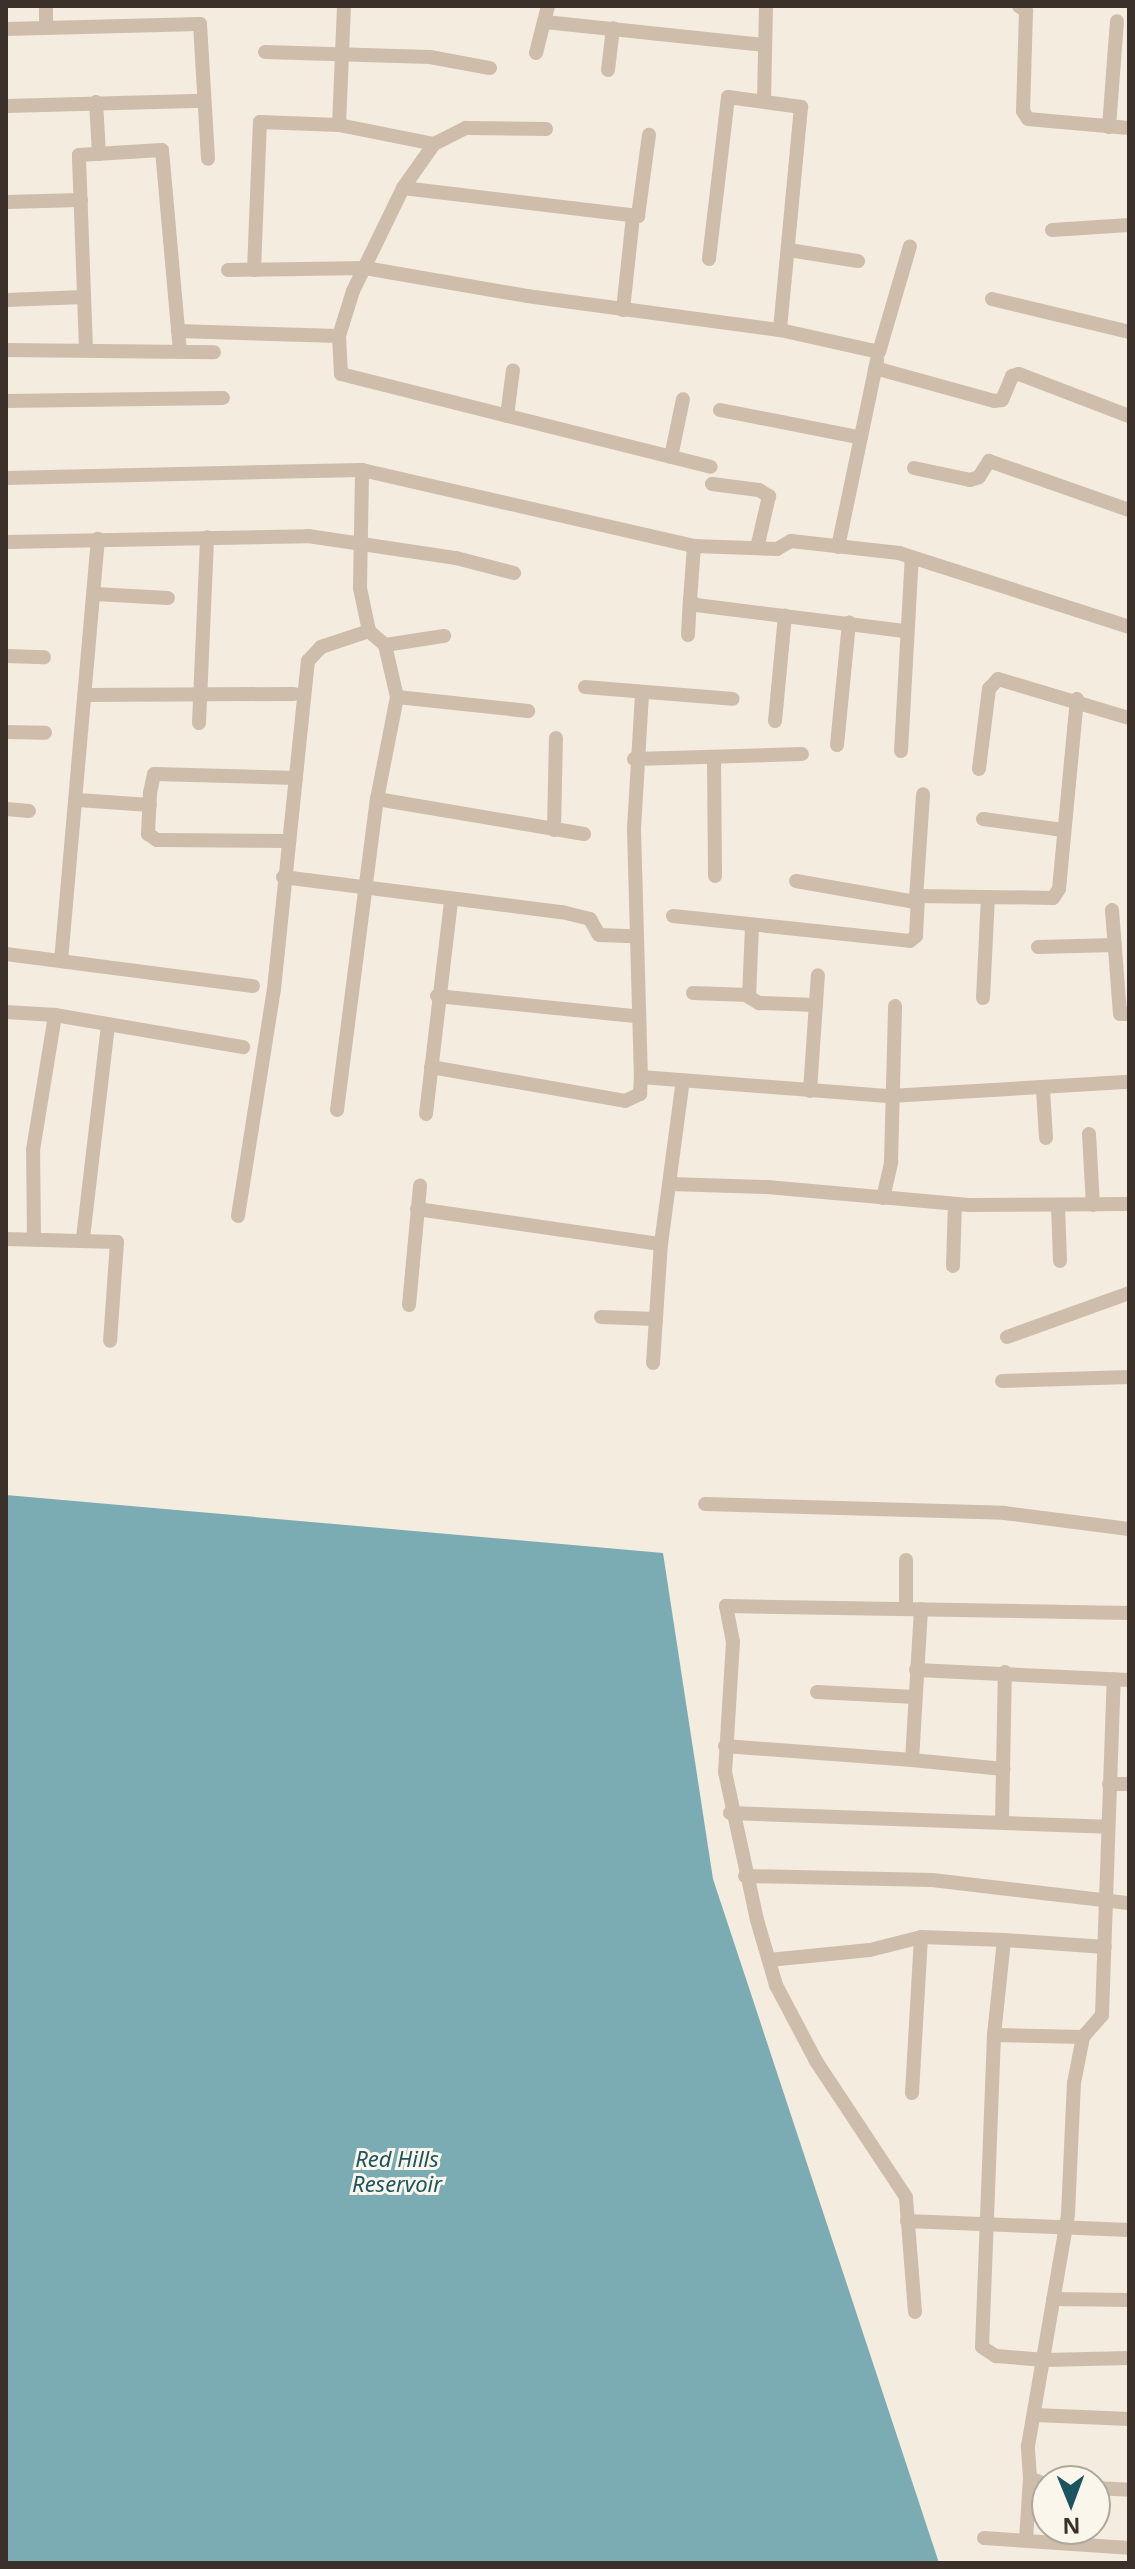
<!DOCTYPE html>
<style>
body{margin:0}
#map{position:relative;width:1135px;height:2569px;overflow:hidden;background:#f4ecdf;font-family:"Noto Sans",sans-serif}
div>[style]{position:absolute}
.water>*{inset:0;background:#7cacb3}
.minor>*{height:14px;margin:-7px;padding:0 7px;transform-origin:7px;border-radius:7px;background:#cebdaa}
span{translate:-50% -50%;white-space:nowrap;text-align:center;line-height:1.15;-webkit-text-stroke:6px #fbf6ec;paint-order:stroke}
.water-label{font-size:22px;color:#1c555f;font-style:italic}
.frame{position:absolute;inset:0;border:8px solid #3b312a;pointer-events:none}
.north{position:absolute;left:1031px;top:2465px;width:80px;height:80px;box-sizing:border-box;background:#fbf6ec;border:2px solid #aea79e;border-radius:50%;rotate:179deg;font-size:22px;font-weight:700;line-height:32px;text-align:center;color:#3b312a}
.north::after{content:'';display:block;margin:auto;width:28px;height:36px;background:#1c555f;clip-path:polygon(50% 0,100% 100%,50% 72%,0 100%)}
</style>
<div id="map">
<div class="water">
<i style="clip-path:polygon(6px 1495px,663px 1553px,713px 1879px,939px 2563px,6px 2563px)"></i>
</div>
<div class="minor">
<i style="left:46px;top:6px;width:22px;rotate:90deg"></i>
<i style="left:344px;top:6px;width:119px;rotate:92.4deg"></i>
<i style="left:339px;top:125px;width:97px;rotate:11.3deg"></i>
<i style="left:434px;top:144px;width:54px;rotate:125.2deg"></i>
<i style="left:403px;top:188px;width:114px;rotate:115.9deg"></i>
<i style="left:353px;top:291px;width:47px;rotate:107.3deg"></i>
<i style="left:339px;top:336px;width:38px;rotate:87deg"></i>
<i style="left:341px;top:374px;width:381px;rotate:14.1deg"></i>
<i style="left:1019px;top:6px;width:9px;rotate:36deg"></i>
<i style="left:1026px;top:11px;width:100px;rotate:91.7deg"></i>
<i style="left:1023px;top:111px;width:9px;rotate:58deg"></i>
<i style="left:1028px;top:119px;width:101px;rotate:5.1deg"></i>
<i style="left:545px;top:22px;width:221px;rotate:6deg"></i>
<i style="left:6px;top:29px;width:194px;rotate:-1.5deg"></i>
<i style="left:200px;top:24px;width:135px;rotate:86.6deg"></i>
<i style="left:265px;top:52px;width:165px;rotate:1.7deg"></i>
<i style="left:430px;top:57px;width:61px;rotate:10.4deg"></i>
<i style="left:536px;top:53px;width:49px;rotate:-75.7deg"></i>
<i style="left:608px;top:70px;width:42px;rotate:-83.2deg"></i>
<i style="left:764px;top:101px;width:95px;rotate:-88.8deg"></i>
<i style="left:96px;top:102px;width:52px;rotate:86.7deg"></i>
<i style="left:6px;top:106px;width:197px;rotate:-1.5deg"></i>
<i style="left:1109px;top:127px;width:106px;rotate:-85.7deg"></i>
<i style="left:434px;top:144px;width:36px;rotate:-27deg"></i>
<i style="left:466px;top:128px;width:80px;rotate:0.7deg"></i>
<i style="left:403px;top:188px;width:237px;rotate:6.8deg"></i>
<i style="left:638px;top:216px;width:82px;rotate:-82.3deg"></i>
<i style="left:6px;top:202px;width:75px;rotate:-1.5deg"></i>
<i style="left:1052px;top:230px;width:77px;rotate:-3.7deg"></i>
<i style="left:789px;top:250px;width:70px;rotate:9.1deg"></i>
<i style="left:709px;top:259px;width:163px;rotate:-83.3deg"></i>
<i style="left:728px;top:97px;width:74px;rotate:7.8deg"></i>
<i style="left:801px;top:107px;width:224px;rotate:95.4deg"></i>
<i style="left:228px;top:270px;width:137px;rotate:-0.8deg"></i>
<i style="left:365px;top:268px;width:164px;rotate:9.8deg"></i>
<i style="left:527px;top:296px;width:255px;rotate:7.7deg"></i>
<i style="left:780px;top:330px;width:101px;rotate:12.5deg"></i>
<i style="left:879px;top:352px;width:110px;rotate:-73.7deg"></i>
<i style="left:254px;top:270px;width:148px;rotate:-87.7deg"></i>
<i style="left:260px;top:122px;width:79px;rotate:2.2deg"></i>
<i style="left:992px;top:299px;width:141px;rotate:13.5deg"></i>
<i style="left:6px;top:300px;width:78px;rotate:-2.2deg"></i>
<i style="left:623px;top:310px;width:94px;rotate:-83.9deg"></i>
<i style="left:178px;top:331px;width:161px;rotate:1.8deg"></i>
<i style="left:86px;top:349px;width:194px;rotate:-92.1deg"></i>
<i style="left:79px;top:155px;width:83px;rotate:-3.4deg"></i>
<i style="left:162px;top:150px;width:202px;rotate:84.9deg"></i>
<i style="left:6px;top:350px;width:208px;rotate:0.6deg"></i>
<i style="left:875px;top:368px;width:123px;rotate:15.5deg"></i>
<i style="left:994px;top:401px;width:8px;rotate:-7deg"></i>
<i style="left:1002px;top:400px;width:26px;rotate:-67deg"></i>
<i style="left:1012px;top:376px;width:7px;rotate:-16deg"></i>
<i style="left:1019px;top:374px;width:118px;rotate:20.9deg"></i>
<i style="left:6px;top:401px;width:217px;rotate:-0.8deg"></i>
<i style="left:720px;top:410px;width:141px;rotate:11.1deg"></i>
<i style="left:507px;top:416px;width:46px;rotate:-82.6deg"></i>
<i style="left:671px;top:457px;width:59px;rotate:-78.3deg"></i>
<i style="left:914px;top:468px;width:57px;rotate:12.1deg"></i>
<i style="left:970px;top:480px;width:9px;rotate:-18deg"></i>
<i style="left:979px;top:477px;width:19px;rotate:-58deg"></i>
<i style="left:989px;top:461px;width:148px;rotate:19.3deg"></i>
<i style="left:6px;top:478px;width:356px;rotate:-1.3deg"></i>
<i style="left:362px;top:470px;width:341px;rotate:12.9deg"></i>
<i style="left:694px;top:546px;width:83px;rotate:2.1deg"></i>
<i style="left:777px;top:549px;width:16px;rotate:-30deg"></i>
<i style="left:791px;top:541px;width:109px;rotate:6.3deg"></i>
<i style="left:899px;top:553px;width:242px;rotate:17.8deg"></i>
<i style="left:712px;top:484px;width:47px;rotate:7.3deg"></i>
<i style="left:759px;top:490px;width:12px;rotate:31deg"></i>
<i style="left:769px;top:496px;width:53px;rotate:103deg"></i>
<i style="left:6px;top:542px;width:302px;rotate:-1.1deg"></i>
<i style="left:308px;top:536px;width:150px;rotate:8.5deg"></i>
<i style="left:456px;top:558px;width:60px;rotate:14.5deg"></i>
<i style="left:694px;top:546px;width:54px;rotate:94.2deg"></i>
<i style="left:690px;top:600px;width:8px;rotate:40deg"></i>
<i style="left:696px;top:605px;width:212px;rotate:7.1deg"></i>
<i style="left:838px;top:547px;width:191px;rotate:-78.2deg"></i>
<i style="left:95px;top:594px;width:73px;rotate:3.1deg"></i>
<i style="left:688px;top:635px;width:35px;rotate:-87deg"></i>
<i style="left:385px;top:645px;width:60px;rotate:-8.7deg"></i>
<i style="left:6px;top:656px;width:38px;rotate:2deg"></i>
<i style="left:585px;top:687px;width:148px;rotate:4.6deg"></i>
<i style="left:642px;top:694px;width:135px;rotate:93.4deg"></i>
<i style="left:634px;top:829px;width:248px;rotate:88.4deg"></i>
<i style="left:641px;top:1077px;width:250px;rotate:4.4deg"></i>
<i style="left:890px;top:1096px;width:239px;rotate:-3.4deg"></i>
<i style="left:88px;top:695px;width:206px;rotate:-0.3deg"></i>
<i style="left:397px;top:697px;width:132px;rotate:6.1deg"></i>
<i style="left:775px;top:721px;width:106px;rotate:-84.6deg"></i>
<i style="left:199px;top:723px;width:186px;rotate:-87.5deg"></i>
<i style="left:6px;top:732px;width:39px;rotate:1deg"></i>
<i style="left:837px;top:745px;width:123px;rotate:-84.4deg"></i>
<i style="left:901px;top:751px;width:194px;rotate:-86.8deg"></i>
<i style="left:714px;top:757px;width:119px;rotate:89.5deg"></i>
<i style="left:634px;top:759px;width:168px;rotate:-1.7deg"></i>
<i style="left:979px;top:769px;width:81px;rotate:-82.9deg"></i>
<i style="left:989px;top:689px;width:13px;rotate:-48deg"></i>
<i style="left:998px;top:679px;width:137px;rotate:16.6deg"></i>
<i style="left:377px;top:799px;width:210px;rotate:9.6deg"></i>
<i style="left:78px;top:800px;width:72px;rotate:4deg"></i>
<i style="left:6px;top:809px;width:23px;rotate:5deg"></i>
<i style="left:983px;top:819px;width:81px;rotate:7.8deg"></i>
<i style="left:554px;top:830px;width:92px;rotate:-88.8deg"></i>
<i style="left:285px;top:841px;width:128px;rotate:-179.6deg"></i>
<i style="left:157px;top:840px;width:11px;rotate:-146deg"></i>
<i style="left:148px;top:834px;width:41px;rotate:-87.2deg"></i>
<i style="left:150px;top:793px;width:19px;rotate:-78deg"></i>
<i style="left:154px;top:774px;width:142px;rotate:1.6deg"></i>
<i style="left:283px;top:877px;width:281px;rotate:7.2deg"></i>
<i style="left:562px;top:912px;width:29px;rotate:14deg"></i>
<i style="left:590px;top:919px;width:18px;rotate:61deg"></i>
<i style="left:599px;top:935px;width:35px;rotate:2deg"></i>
<i style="left:796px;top:881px;width:121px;rotate:10deg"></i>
<i style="left:916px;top:898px;width:104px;rotate:-86.1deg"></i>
<i style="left:1112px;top:910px;width:104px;rotate:85.6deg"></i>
<i style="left:1120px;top:1014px;width:9px"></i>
<i style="left:673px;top:916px;width:238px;rotate:6deg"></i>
<i style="left:910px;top:941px;width:8px;rotate:-40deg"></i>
<i style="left:916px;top:936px;width:40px;rotate:-87.1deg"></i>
<i style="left:918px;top:896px;width:135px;rotate:0.8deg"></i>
<i style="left:1053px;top:898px;width:11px;rotate:-56deg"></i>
<i style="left:1059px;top:889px;width:191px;rotate:-84.6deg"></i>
<i style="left:752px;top:926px;width:71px;rotate:92.4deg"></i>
<i style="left:749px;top:997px;width:12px;rotate:31deg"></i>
<i style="left:759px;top:1003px;width:57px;rotate:2deg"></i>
<i style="left:1038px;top:947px;width:77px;rotate:-1.5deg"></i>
<i style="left:6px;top:954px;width:249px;rotate:7.4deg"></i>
<i style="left:61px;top:961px;width:424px;rotate:-85deg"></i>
<i style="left:693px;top:993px;width:55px;rotate:2.1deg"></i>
<i style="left:437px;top:996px;width:199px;rotate:5.8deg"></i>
<i style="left:983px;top:998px;width:101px;rotate:-87.2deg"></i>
<i style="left:6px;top:1012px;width:49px;rotate:3.5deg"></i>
<i style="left:55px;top:1015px;width:191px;rotate:9.7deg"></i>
<i style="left:431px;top:1067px;width:197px;rotate:9.9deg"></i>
<i style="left:625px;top:1101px;width:17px;rotate:-25deg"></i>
<i style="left:640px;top:1094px;width:17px;rotate:-87deg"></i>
<i style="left:1043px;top:1089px;width:49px;rotate:86.5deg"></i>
<i style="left:810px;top:1091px;width:116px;rotate:-86.1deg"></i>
<i style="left:337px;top:1110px;width:314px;rotate:-82.7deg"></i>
<i style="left:377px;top:799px;width:104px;rotate:-78.9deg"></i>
<i style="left:397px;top:697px;width:53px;rotate:-103deg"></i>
<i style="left:385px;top:645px;width:21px;rotate:-139deg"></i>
<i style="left:369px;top:631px;width:44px;rotate:-101.8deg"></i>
<i style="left:360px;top:588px;width:118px;rotate:-89deg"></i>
<i style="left:426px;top:1114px;width:214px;rotate:-83.3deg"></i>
<i style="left:1089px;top:1134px;width:71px;rotate:86.8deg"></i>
<i style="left:670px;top:1184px;width:97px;rotate:1.8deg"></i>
<i style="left:767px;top:1187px;width:203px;rotate:5.1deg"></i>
<i style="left:969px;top:1205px;width:160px;rotate:-0.4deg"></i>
<i style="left:883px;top:1198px;width:37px;rotate:-77deg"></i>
<i style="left:891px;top:1162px;width:156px;rotate:-88.5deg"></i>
<i style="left:1058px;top:1206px;width:55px;rotate:87.9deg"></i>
<i style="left:417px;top:1209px;width:246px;rotate:8.2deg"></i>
<i style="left:238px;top:1216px;width:230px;rotate:-81deg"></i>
<i style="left:274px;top:989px;width:330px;rotate:-84.1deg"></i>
<i style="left:308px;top:661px;width:19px;rotate:-47deg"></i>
<i style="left:321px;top:647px;width:51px;rotate:-18.4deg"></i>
<i style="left:83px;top:1238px;width:214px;rotate:-83.3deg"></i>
<i style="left:6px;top:1239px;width:111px;rotate:1.5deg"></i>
<i style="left:117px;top:1242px;width:99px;rotate:94deg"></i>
<i style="left:34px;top:1239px;width:89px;rotate:-90.6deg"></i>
<i style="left:33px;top:1150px;width:137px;rotate:-80.7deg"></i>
<i style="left:953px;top:1266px;width:62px;rotate:-88.2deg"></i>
<i style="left:409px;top:1305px;width:120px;rotate:-84.7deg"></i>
<i style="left:601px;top:1317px;width:55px;rotate:2.1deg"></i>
<i style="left:1007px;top:1337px;width:130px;rotate:-19.8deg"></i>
<i style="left:653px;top:1363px;width:119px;rotate:-86.2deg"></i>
<i style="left:661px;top:1244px;width:165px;rotate:-82.4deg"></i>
<i style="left:1002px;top:1381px;width:127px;rotate:-1.8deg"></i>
<i style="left:705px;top:1504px;width:299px;rotate:1.7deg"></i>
<i style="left:1004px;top:1513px;width:126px;rotate:7.3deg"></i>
<i style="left:906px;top:1609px;width:49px;rotate:-90deg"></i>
<i style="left:921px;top:1609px;width:151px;rotate:93.4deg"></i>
<i style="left:912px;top:1760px;width:92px;rotate:5.6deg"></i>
<i style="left:916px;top:1670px;width:213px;rotate:2.7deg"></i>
<i style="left:817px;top:1692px;width:98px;rotate:2.9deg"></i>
<i style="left:725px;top:1746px;width:188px;rotate:4.3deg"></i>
<i style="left:1109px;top:1784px;width:20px"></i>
<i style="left:730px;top:1813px;width:377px;rotate:2.1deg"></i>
<i style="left:1002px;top:1822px;width:150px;rotate:-88.9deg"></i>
<i style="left:745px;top:1876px;width:187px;rotate:1.2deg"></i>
<i style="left:932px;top:1880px;width:198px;rotate:6.7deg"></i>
<i style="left:1004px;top:1940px;width:101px;rotate:4deg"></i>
<i style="left:769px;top:1960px;width:101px;rotate:-5.7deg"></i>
<i style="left:870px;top:1950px;width:53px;rotate:-14.3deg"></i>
<i style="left:921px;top:1937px;width:83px;rotate:2.1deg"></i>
<i style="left:1004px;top:1940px;width:96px;rotate:96deg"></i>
<i style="left:994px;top:2035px;width:89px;rotate:1.3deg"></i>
<i style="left:994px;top:2035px;width:312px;rotate:92.2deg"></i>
<i style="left:982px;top:2347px;width:17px;rotate:33deg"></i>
<i style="left:996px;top:2356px;width:49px;rotate:4.7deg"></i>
<i style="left:1045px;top:2360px;width:84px;rotate:-1.4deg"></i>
<i style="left:912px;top:2093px;width:156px;rotate:-86.7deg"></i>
<i style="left:907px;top:2221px;width:222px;rotate:2.3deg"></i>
<i style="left:1053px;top:2299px;width:76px;rotate:0.8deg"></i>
<i style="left:915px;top:2312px;width:115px;rotate:-94.5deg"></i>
<i style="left:906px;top:2197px;width:163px;rotate:-123.5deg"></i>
<i style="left:816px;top:2061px;width:86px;rotate:-117.8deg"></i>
<i style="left:776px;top:1985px;width:68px;rotate:-106.3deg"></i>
<i style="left:757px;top:1920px;width:151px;rotate:-102.2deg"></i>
<i style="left:725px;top:1772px;width:130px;rotate:-86.5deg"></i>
<i style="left:733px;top:1642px;width:37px;rotate:-101deg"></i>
<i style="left:726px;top:1606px;width:403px;rotate:1deg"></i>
<i style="left:1035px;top:2415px;width:94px;rotate:2.4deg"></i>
<i style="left:1047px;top:2485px;width:18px;rotate:-158deg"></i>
<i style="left:1030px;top:2478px;width:32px;rotate:-94deg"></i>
<i style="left:1028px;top:2446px;width:235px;rotate:-80.2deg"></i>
<i style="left:1068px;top:2214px;width:131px;rotate:-87.4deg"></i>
<i style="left:1074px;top:2083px;width:47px;rotate:-78.9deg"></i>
<i style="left:1083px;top:2037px;width:29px;rotate:-49deg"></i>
<i style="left:1102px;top:2015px;width:336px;rotate:-88deg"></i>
<i style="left:1095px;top:2488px;width:34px;rotate:3deg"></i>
<i style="left:984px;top:2538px;width:145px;rotate:3.9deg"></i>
<i style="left:1026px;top:2540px;width:62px;rotate:-86.3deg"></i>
</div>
<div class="water-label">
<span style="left:397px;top:2171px">Red Hills<br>Reservoir</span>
</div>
<div class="frame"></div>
<div class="north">N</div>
</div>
